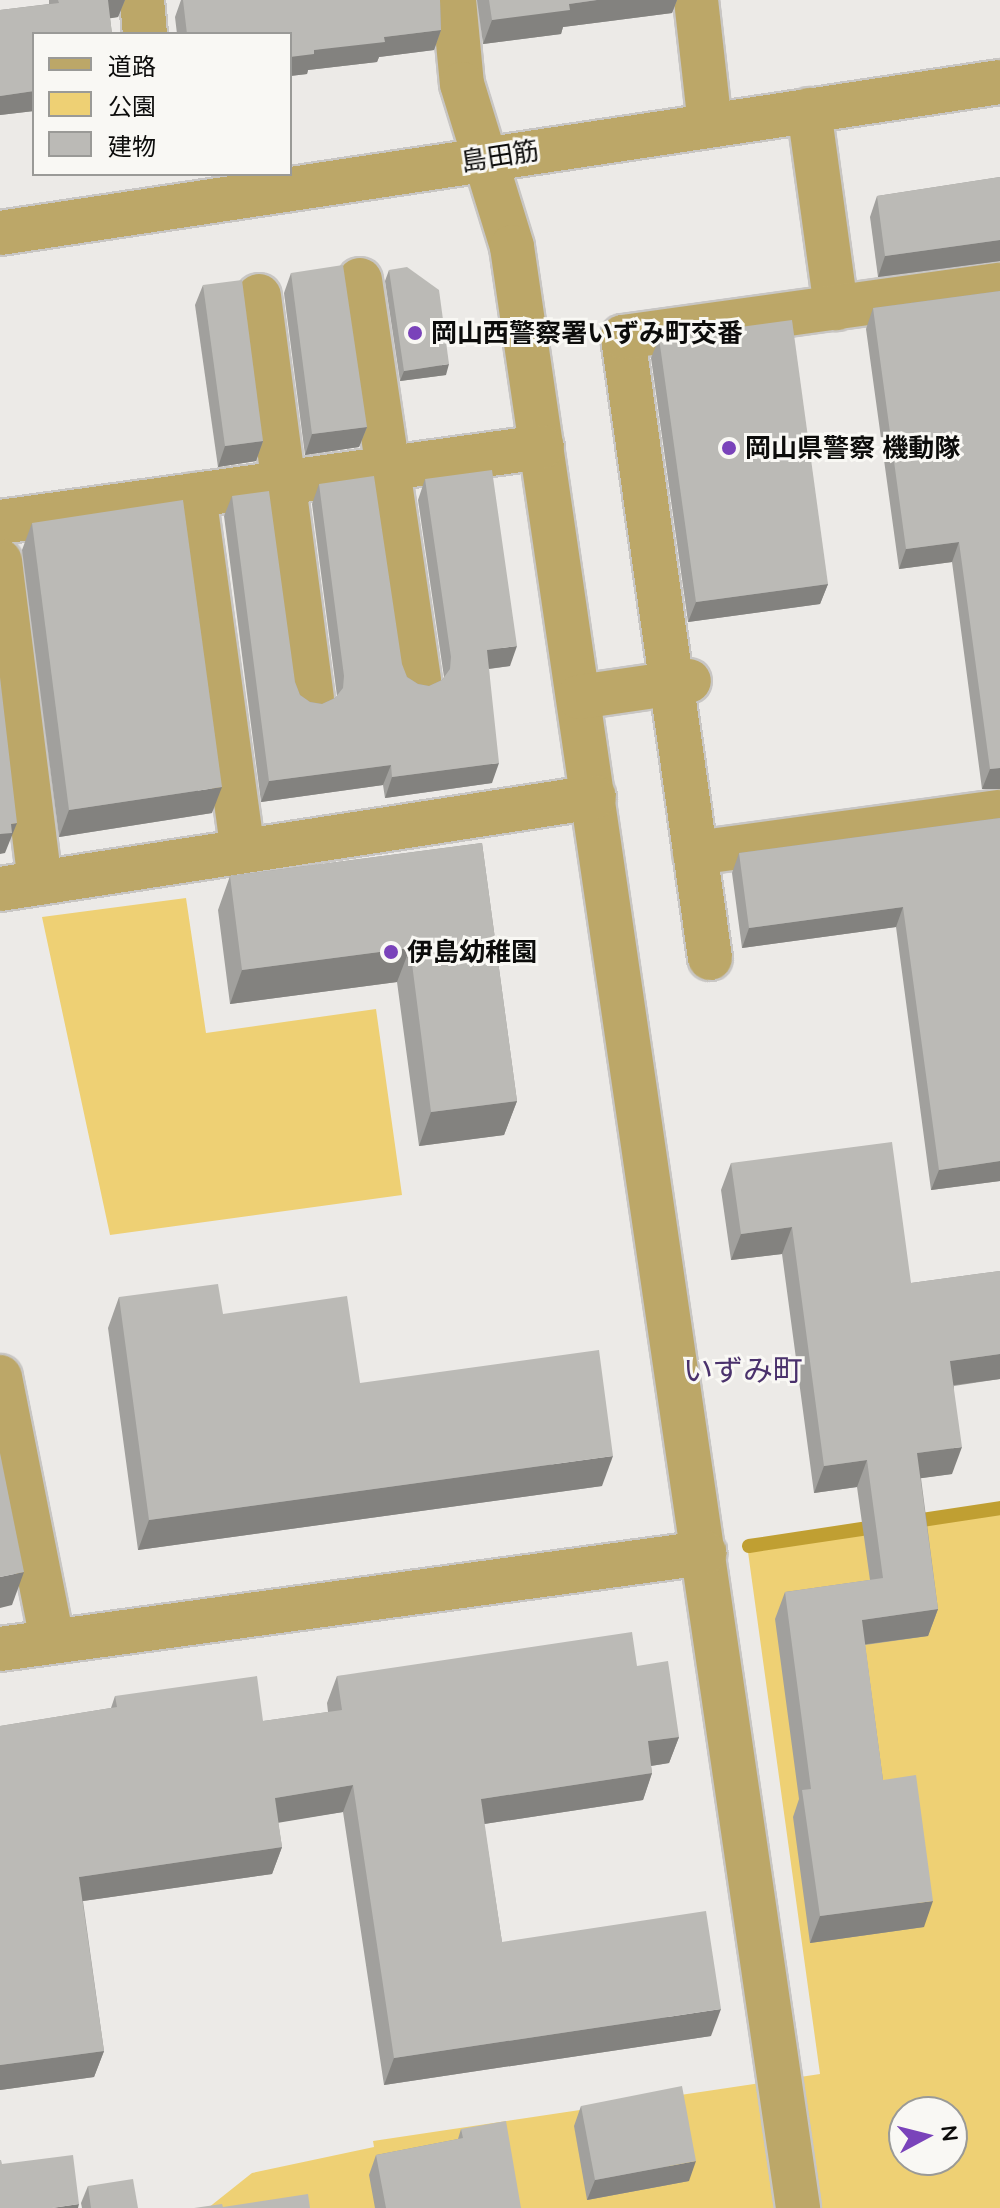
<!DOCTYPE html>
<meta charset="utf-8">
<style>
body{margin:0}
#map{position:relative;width:1000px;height:2208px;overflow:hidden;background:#eceae7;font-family:Quicksand,"Noto Sans JP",sans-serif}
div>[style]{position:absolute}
.green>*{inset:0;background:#eed074}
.stream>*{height:14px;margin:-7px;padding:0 7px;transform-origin:7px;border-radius:7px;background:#c09f32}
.roads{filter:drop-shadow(2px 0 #c8c6c4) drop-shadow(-2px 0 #c8c6c4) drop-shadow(0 2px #c8c6c4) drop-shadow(0 -2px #c8c6c4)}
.minor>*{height:44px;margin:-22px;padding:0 22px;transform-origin:22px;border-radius:22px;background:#bca768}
.wall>*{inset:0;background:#a1a09d}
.shaded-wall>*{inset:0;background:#83827f}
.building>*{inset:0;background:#bbbab6}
.dots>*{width:22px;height:22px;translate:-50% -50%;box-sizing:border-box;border:4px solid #f9f8f4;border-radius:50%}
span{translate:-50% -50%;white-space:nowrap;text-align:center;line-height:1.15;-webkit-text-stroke:6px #f9f8f4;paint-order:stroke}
.street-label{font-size:26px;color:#0c0c0b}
.poi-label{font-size:26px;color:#0c0c0b;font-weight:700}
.left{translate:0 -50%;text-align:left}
.quarter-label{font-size:30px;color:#4a316c}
.legend{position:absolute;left:32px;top:32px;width:260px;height:144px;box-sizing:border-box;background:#f9f8f4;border:2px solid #9a9a97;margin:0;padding:10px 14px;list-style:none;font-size:24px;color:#0c0c0b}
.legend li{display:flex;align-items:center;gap:16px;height:40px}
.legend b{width:40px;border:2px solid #9a9a97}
.north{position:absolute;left:888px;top:2096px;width:80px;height:80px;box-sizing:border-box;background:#f9f8f4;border:2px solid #9a9a97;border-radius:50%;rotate:83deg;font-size:22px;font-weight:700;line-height:32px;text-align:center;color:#0c0c0b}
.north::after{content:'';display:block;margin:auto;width:28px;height:36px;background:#7a43ba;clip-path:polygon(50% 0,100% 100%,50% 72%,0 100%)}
</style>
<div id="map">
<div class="green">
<i style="clip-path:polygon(186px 898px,206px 1033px,376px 1009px,402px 1195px,110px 1235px,42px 917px)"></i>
<i style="clip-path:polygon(evenodd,1000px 1514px,1000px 2208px,208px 2208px,252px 2173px,374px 2147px,373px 2141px,820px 2074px,748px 1552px,1000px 1514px,904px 2112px,952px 2112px,952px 2160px,904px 2160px,904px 2112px)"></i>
</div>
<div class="stream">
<i style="left:909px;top:1522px;width:92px;rotate:-8.7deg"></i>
<i style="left:749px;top:1546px;width:134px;rotate:-8.6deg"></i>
</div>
<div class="roads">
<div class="minor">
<i style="left:142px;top:0;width:34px;rotate:85deg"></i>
<i style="left:454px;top:0;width:84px;rotate:84.6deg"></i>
<i style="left:462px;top:84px;width:170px;rotate:72.9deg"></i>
<i style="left:512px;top:247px;width:1982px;rotate:81.7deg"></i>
<i style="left:696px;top:0;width:125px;rotate:83.6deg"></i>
<i style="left:809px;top:110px;width:200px;rotate:82.2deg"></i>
<i style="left:0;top:233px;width:1011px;rotate:-8.59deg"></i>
<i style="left:360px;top:280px;width:405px;rotate:81.6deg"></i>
<i style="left:259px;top:296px;width:406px;rotate:82.5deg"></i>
<i style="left:194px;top:495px;width:359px;rotate:82.2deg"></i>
<i style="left:0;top:522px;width:547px;rotate:-7.88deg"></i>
<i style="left:0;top:561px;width:324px;rotate:82.9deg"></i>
<i style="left:579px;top:697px;width:111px;rotate:-8.3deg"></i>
<i style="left:695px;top:853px;width:308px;rotate:-7.7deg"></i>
<i style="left:0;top:889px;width:601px;rotate:-8.8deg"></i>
<i style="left:710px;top:958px;width:627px;rotate:-97.98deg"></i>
<i style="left:623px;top:337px;width:381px;rotate:-7.9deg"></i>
<i style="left:0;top:1377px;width:267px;rotate:78.8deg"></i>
<i style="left:0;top:1649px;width:711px;rotate:-7.77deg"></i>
</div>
</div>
<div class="wall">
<i style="clip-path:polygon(49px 0,125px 0,118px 17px,110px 18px,112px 34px,34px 34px,34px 111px,0 115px,0 10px,49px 4px)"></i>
<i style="clip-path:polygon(181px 0,440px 0,441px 30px,434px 50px,379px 57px,377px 62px,308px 70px,307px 74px,290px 76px,290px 34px,177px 34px,175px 17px)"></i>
<i style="clip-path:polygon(477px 0,677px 0,672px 13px,563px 27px,561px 34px,483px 44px)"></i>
<i style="clip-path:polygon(1000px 177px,1000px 261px,878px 277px,870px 217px,877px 196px)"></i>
<i style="clip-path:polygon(389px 270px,446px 375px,400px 381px,385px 281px)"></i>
<i style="clip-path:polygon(291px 273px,367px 427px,359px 447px,305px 455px,284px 293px)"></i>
<i style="clip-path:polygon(203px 285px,263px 441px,256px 461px,218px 467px,195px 305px)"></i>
<i style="clip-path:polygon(1000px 291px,1000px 789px,982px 789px,952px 562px,899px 569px,866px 329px,873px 308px)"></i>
<i style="clip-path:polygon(659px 338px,828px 584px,820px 604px,688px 622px,651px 358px)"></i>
<i style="clip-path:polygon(425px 479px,510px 666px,489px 669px,492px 783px,385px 798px,383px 785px,261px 802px,224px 516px,232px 496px,295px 682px,300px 695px,310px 702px,322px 704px,335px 698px,337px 696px,312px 504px,319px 484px,407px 677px,418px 684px,429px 686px,442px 680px,444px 677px,418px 500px)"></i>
<i style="clip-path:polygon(32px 523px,212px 813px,59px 837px,22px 550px)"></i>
<i style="clip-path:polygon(1000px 818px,1000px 1181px,931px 1190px,896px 927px,742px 948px,732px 873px,739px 853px)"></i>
<i style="clip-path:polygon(482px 843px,517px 1101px,504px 1135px,419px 1146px,397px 982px,230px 1004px,218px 910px,230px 876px)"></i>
<i style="clip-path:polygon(731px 1163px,911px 1283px,1000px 1271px,1000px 1379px,954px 1386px,952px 1474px,921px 1478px,938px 1609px,928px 1636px,865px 1645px,883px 1780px,924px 1927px,810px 1943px,793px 1817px,799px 1799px,775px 1619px,785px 1592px,870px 1580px,857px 1487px,814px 1493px,782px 1254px,731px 1260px,721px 1190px)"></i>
<i style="clip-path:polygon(119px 1297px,223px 1314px,360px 1383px,602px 1486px,138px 1550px,108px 1328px)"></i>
<i style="clip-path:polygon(637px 1666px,679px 1737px,669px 1763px,651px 1766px,652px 1773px,643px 1800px,484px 1824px,502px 1942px,711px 2036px,384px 2085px,343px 1812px,278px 1822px,282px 1847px,272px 1874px,83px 1901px,104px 2051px,94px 2077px,0 2090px,0 1726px,111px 1708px,115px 1696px,263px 1721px,328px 1712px,327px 1703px,337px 1676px)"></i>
<i style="clip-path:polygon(581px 2106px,689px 2181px,587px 2200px,574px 2126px)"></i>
<i style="clip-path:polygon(461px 2129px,521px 2208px,375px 2208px,369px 2175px,376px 2155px,458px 2139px)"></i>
<i style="clip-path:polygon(88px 2186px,138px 2208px,82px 2208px,81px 2203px)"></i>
</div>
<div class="shaded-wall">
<i style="clip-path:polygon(107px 0,125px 0,118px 17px,100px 20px)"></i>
<i style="clip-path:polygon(597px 0,677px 0,672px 13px,563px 27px,561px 34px,483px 44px,492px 20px,569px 4px)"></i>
<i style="clip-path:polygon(441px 30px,434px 50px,379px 57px,377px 62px,308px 70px,307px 74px,290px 76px,290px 57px,314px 50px,384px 37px)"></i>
<i style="clip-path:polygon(34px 91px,34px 111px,0 115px,0 96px)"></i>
<i style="clip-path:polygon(1000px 240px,1000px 261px,878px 277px,885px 256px)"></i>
<i style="clip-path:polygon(449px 364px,446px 375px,400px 381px,404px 371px)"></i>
<i style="clip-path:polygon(367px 427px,359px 447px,305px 455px,312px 434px)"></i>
<i style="clip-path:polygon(263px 441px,256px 461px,218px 467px,225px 446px)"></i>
<i style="clip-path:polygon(959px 542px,952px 562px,899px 569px,906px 549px)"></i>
<i style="clip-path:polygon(828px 584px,820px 604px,688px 622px,696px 602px)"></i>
<i style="clip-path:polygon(517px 646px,510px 666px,479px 670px,487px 650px)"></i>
<i style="clip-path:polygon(499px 763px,492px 783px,385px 798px,392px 777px)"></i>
<i style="clip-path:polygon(391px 765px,383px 785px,261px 802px,269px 781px)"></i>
<i style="clip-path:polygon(1000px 768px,1000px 789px,982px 789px,990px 769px)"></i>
<i style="clip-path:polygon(222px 787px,212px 813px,59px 837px,69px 810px)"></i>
<i style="clip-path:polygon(17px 823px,5px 853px,0 854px,0 834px,11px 824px)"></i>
<i style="clip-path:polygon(903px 907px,896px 927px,742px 948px,749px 928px)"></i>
<i style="clip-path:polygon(410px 948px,397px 982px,230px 1004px,242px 970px)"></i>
<i style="clip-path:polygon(517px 1101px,504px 1135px,419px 1146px,431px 1112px)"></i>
<i style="clip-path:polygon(1000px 1161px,1000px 1181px,931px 1190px,939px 1170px)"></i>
<i style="clip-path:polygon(792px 1227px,782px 1254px,731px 1260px,741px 1234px)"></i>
<i style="clip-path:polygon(1000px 1354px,1000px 1379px,940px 1387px,950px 1361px)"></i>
<i style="clip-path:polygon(962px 1447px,952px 1474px,908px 1480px,917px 1453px)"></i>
<i style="clip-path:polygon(613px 1456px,602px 1486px,138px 1550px,149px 1520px)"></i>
<i style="clip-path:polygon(867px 1460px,857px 1487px,814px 1493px,824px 1466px)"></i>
<i style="clip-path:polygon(24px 1572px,12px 1605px,0 1608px,0 1577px)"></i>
<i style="clip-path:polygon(938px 1609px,928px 1636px,852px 1646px,862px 1620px)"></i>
<i style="clip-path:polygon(679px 1737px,669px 1763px,638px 1768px,648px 1741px)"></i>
<i style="clip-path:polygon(652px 1773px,643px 1800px,471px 1826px,481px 1799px)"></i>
<i style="clip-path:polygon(353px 1785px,343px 1812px,265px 1825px,275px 1798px)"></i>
<i style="clip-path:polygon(282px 1847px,272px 1874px,69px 1903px,79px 1877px)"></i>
<i style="clip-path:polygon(933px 1901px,924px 1927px,810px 1943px,820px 1916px)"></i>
<i style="clip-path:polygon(721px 2009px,711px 2036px,384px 2085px,394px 2058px)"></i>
<i style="clip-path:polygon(104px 2051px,94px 2077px,0 2090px,0 2065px)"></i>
<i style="clip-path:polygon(696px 2161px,689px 2181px,587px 2200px,595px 2180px)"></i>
<i style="clip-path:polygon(79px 2204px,78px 2208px,52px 2208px)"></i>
</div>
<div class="building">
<i style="clip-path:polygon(58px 0,108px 0,112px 34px,34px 34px,34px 91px,0 96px,0 10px,59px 3px)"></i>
<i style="clip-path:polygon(183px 0,440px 0,441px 30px,384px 37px,385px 42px,314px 50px,314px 54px,290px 57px,290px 34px,187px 34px)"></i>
<i style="clip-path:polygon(489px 0,597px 0,569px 4px,570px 10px,492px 20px)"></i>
<i style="clip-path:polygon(1000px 177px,1000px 240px,885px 256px,877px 196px)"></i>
<i style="clip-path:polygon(343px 265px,367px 427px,312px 434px,291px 273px)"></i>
<i style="clip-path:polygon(407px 267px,439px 290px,449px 364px,404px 371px,389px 270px)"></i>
<i style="clip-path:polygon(242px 280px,263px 441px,225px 446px,203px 285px)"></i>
<i style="clip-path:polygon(1000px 291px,1000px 768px,990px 769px,959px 542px,906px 549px,873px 308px)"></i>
<i style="clip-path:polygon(792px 320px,828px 584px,696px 602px,659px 338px)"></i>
<i style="clip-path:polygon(492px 470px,517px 646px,487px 650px,499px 763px,392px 777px,391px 765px,269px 781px,232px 496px,269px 491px,295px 682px,300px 695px,310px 702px,322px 704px,335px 698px,343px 688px,344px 676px,319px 484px,374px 476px,402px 664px,407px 677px,418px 684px,429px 686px,442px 680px,450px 669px,451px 657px,425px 479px)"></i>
<i style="clip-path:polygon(183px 500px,222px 787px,69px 810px,32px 523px)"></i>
<i style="clip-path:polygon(0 677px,17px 823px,11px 824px,12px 833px,0 834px)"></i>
<i style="clip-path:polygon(1000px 818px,1000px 1161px,939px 1170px,903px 907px,749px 928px,739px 853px)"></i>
<i style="clip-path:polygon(482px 843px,517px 1101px,431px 1112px,410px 948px,242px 970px,230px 876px)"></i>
<i style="clip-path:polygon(892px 1142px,911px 1283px,1000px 1271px,1000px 1354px,950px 1361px,962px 1447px,917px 1453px,938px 1609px,862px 1620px,883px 1780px,916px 1775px,933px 1901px,820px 1916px,802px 1790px,811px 1789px,785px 1592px,883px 1578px,867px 1460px,824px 1466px,792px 1227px,741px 1234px,731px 1163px)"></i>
<i style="clip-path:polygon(218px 1284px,223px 1314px,347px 1296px,360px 1383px,599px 1350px,613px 1456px,149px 1520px,119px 1297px)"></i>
<i style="clip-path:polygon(0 1453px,24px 1572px,0 1577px)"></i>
<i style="clip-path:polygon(632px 1632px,637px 1666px,668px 1661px,679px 1737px,648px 1741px,652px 1773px,481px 1799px,502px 1942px,706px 1911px,721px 2009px,394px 2058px,353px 1785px,275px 1798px,282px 1847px,79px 1877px,104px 2051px,0 2065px,0 1726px,117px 1707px,115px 1696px,257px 1676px,263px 1721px,342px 1710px,337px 1676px)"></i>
<i style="clip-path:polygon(682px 2086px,696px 2161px,595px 2180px,581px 2106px)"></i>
<i style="clip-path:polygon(506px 2121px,521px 2208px,386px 2208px,376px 2155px,463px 2138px,461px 2129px)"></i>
<i style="clip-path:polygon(73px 2155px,79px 2204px,52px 2208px,0 2208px,0 2160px,1px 2160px,2px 2164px)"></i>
<i style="clip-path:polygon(133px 2179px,138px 2208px,91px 2208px,88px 2186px)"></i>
<i style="clip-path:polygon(308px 2194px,310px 2208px,194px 2208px,222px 2204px,223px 2207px)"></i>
</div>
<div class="dots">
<i style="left:415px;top:333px;background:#7a43ba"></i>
<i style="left:729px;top:448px;background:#7a43ba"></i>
<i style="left:391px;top:952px;background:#7a43ba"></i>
</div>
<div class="street-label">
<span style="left:500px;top:156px;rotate:-9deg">島田筋</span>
</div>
<div class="poi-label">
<span class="left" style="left:431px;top:333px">岡山西警察署いずみ町交番</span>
<span class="left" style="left:745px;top:448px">岡山県警察 機動隊</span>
<span class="left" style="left:407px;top:952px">伊島幼稚園</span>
</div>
<div class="quarter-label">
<span style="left:743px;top:1370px">いずみ町</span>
</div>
<ul class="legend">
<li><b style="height:10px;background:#bca768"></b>道路</li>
<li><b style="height:22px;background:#eed074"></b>公園</li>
<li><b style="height:22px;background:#bbbab6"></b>建物</li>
</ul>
<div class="north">N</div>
</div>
